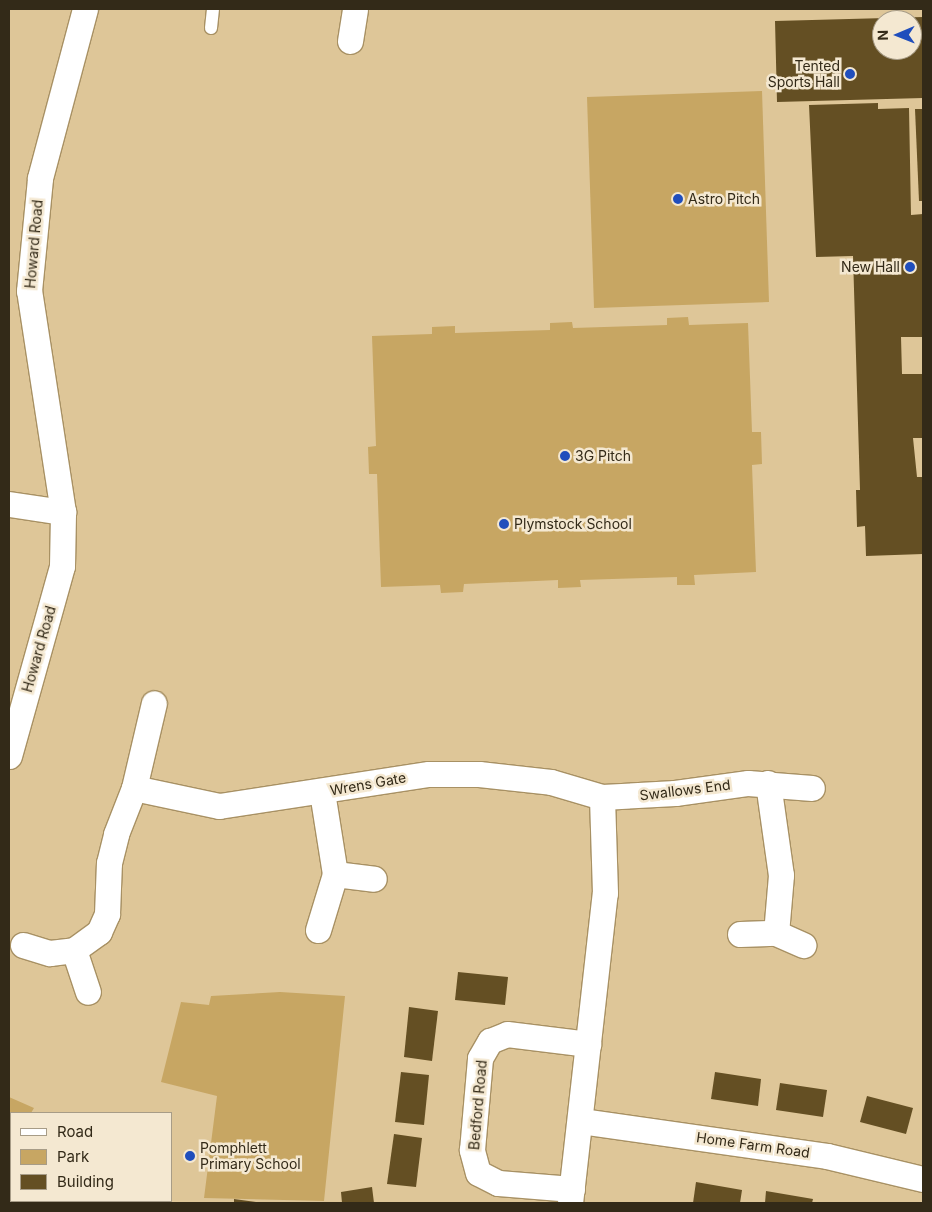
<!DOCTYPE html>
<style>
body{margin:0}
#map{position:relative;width:932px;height:1212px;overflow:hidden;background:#dec698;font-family:Inter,sans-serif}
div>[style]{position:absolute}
.green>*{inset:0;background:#c7a663}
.building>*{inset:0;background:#644f23}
.roads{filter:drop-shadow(1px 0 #a89164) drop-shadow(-1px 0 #a89164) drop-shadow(0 1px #a89164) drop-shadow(0 -1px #a89164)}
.lane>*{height:12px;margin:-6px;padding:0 6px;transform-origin:6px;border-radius:6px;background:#fff}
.street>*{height:25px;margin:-12.5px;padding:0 12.5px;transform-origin:12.5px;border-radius:12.5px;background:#fff}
.dots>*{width:14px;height:14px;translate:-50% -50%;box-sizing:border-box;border:2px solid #f4e8d1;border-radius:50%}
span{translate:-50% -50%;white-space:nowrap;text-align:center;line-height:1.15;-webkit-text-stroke:5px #f4e8d1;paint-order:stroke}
.poi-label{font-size:14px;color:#332a18}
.right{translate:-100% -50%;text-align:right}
.left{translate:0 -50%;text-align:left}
.street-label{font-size:14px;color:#332a18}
.frame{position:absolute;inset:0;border:10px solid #332a18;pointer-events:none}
.legend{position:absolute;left:10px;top:1112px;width:162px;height:90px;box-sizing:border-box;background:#f4e8d1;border:1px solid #a79c87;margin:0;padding:6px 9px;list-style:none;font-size:15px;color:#332a18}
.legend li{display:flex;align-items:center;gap:10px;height:25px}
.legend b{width:25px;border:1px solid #a79c87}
.north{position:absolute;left:872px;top:10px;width:50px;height:50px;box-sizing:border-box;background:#f4e8d1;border:1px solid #a79c87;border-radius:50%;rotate:269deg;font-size:14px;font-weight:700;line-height:20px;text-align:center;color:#332a18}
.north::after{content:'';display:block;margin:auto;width:18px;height:22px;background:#204ebc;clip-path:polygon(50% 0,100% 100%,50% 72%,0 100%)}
</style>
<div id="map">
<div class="green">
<i style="clip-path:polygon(762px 91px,769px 302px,594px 308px,587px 97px)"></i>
<i style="clip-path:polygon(688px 317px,689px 325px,748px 323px,752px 432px,761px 432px,762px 464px,752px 465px,756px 572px,694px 575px,695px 585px,677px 585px,677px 577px,580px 580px,581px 587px,558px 588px,558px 580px,464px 584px,463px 592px,441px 593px,440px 585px,381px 587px,377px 474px,369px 474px,368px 447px,376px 446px,372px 336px,432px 334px,432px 327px,455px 326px,455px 333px,550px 330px,550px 323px,572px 322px,573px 328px,667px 325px,667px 318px)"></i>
<i style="clip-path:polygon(280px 992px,345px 996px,324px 1201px,204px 1198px,217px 1096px,161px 1082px,181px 1002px,209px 1005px,211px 996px)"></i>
<i style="clip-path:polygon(9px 1097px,34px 1108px,31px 1113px,11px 1113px,9px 1162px)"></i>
</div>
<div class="building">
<i style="clip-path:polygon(evenodd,923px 17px,923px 98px,777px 102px,775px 21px,923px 17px,882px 20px,912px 20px,912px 50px,882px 50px,882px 20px)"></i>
<i style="clip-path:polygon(878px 103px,878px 109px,909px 108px,911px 215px,923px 214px,923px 337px,901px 337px,902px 374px,923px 374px,923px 438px,913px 438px,917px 477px,923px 477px,923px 554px,866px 556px,865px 526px,857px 527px,856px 490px,860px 490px,853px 256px,816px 257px,809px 105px)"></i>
<i style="clip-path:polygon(915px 109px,923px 109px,923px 201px,919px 201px)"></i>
<i style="clip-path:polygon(458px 972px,508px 977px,505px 1005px,455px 1000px)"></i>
<i style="clip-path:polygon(409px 1007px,438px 1011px,432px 1061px,404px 1057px)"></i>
<i style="clip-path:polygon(401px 1072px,429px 1075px,424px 1125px,395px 1122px)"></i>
<i style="clip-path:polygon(715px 1072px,761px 1079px,758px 1106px,711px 1099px)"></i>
<i style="clip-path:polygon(780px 1083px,827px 1090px,823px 1117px,776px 1110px)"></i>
<i style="clip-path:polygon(867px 1096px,913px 1108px,906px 1134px,860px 1122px)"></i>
<i style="clip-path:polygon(394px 1134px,422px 1138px,416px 1187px,387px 1184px)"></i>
<i style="clip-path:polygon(696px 1182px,742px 1190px,740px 1203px,693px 1203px)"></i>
<i style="clip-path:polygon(372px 1187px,374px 1203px,342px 1203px,341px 1192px)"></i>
<i style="clip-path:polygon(766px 1191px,813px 1199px,812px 1203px,765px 1203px)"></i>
<i style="clip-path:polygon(234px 1199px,256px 1202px,255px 1203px,234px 1203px)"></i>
</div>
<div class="roads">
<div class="lane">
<i style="left:211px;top:28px;width:19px;rotate:-84deg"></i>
</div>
<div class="street">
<i style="left:350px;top:41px;width:32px;rotate:-81deg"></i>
<i style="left:9px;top:504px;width:55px;rotate:8.4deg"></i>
<i style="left:9px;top:756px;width:197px;rotate:-74.4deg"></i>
<i style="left:62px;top:566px;width:54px;rotate:-88.9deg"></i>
<i style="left:63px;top:512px;width:224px;rotate:-98.7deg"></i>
<i style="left:29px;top:291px;width:114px;rotate:-84.4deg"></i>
<i style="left:40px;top:178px;width:175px;rotate:-75.1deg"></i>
<i style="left:768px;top:783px;width:93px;rotate:82deg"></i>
<i style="left:781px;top:875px;width:58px;rotate:94.9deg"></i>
<i style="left:134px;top:788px;width:87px;rotate:12deg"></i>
<i style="left:219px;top:806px;width:212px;rotate:-8.7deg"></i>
<i style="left:429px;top:774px;width:50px"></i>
<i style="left:479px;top:774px;width:72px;rotate:6.3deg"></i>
<i style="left:551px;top:782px;width:53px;rotate:16.4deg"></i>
<i style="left:602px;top:797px;width:73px;rotate:-3.1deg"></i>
<i style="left:675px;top:793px;width:74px;rotate:-7.8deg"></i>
<i style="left:748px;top:783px;width:64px;rotate:4.5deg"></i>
<i style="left:335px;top:874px;width:39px;rotate:7deg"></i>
<i style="left:318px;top:930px;width:59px;rotate:-73.1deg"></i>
<i style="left:335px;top:874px;width:83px;rotate:-99deg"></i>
<i style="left:740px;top:934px;width:36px;rotate:-2deg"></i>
<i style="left:776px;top:933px;width:30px;rotate:24deg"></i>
<i style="left:23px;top:945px;width:28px;rotate:17deg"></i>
<i style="left:50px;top:953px;width:24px;rotate:-7deg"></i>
<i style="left:74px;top:950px;width:31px;rotate:-36deg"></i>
<i style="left:99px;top:932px;width:20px;rotate:-66deg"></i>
<i style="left:107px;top:914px;width:51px;rotate:-87.8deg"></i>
<i style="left:109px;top:863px;width:30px;rotate:-76deg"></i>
<i style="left:116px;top:834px;width:49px;rotate:-68.6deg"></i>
<i style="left:134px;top:788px;width:87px;rotate:-76.8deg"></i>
<i style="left:74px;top:950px;width:44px;rotate:71.6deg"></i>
<i style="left:581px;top:1121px;width:248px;rotate:8.1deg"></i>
<i style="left:827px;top:1156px;width:99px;rotate:13.5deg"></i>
<i style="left:572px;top:1189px;width:74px;rotate:-175.4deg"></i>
<i style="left:498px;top:1183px;width:22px;rotate:-153deg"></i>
<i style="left:478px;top:1173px;width:24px;rotate:-105deg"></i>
<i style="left:472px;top:1150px;width:92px;rotate:-85deg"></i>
<i style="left:480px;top:1058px;width:20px;rotate:-60deg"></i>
<i style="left:490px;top:1041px;width:18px;rotate:-22deg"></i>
<i style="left:507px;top:1034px;width:82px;rotate:7deg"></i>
<i style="left:570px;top:1203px;width:312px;rotate:-83.6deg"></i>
<i style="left:605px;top:893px;width:96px;rotate:-91.8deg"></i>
</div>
</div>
<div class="dots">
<i style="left:850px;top:74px;background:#204ebc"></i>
<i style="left:678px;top:199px;background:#204ebc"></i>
<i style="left:910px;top:267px;background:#204ebc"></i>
<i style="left:565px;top:456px;background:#204ebc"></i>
<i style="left:504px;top:524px;background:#204ebc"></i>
<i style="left:190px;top:1156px;background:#204ebc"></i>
</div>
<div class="poi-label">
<span class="right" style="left:840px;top:74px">Tented<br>Sports Hall</span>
<span class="left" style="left:688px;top:199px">Astro Pitch</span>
<span class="right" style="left:900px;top:267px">New Hall</span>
<span class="left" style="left:575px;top:456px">3G Pitch</span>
<span class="left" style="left:514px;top:524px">Plymstock School</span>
<span class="left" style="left:200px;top:1156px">Pomphlett<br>Primary School</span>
</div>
<div class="street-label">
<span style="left:34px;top:244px;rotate:-85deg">Howard Road</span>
<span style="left:39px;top:649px;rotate:-74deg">Howard Road</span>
<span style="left:368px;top:784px;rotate:-10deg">Wrens Gate</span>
<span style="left:685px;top:790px;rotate:-7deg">Swallows End</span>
<span style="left:478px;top:1105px;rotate:-85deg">Bedford Road</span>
<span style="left:753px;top:1145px;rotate:8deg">Home Farm Road</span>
</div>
<div class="frame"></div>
<ul class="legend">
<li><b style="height:6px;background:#fff"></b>Road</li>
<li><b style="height:14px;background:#c7a663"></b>Park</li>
<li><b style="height:14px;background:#644f23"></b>Building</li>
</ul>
<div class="north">N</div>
</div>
